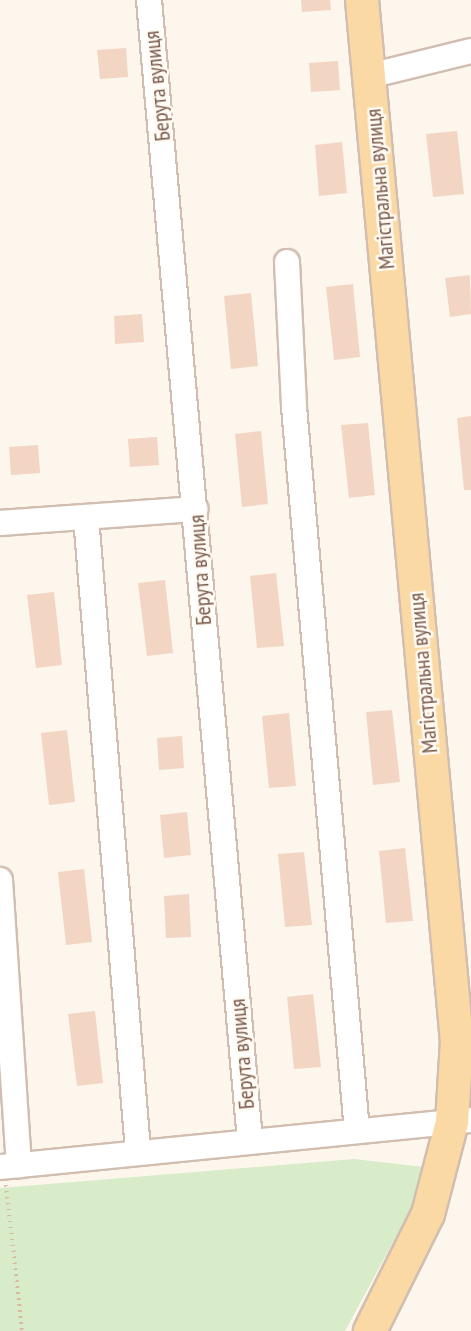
<!DOCTYPE html>
<meta charset="utf-8">
<style>
body{margin:0}
#map{position:relative;width:471px;height:1331px;overflow:hidden;background:#fdf6ec;font-family:"PT Sans Narrow",sans-serif}
div>[style]{position:absolute}
.green>*{inset:0;background:#d8ecc9}
.building>*{inset:0;background:#f3d5c3}
.path>*{height:4px;margin-top:-2px;transform-origin:0;background:repeating-linear-gradient(90deg,#d9b8a5 0 1.5px,transparent 0 6px)}
.roads{filter:drop-shadow(2px 0 #d1beb0) drop-shadow(-2px 0 #d1beb0) drop-shadow(0 2px #d1beb0) drop-shadow(0 -2px #d1beb0)}
.minor>*{height:24px;margin:-12px;padding:0 12px;transform-origin:12px;border-radius:12px;background:#fff}
.major>*{height:32px;margin:-16px;padding:0 16px;transform-origin:16px;border-radius:16px;background:#fbd9a5}
span{translate:-50% -50%;white-space:nowrap;text-align:center;line-height:1.15;-webkit-text-stroke:5px #fffaf3;paint-order:stroke}
.street-label{font-size:22px;color:#7a5c4d}
</style>
<div id="map">
<div class="green">
<i style="clip-path:polygon(354px 1159px,433px 1168px,345px 1331px,0 1331px,0 1188px)"></i>
</div>
<div class="building">
<i style="clip-path:polygon(301px 0,330px 0,331px 10px,302px 12px)"></i>
<i style="clip-path:polygon(126px 48px,128px 77px,100px 79px,97px 50px)"></i>
<i style="clip-path:polygon(338px 61px,340px 90px,311px 92px,309px 63px)"></i>
<i style="clip-path:polygon(457px 131px,464px 194px,433px 197px,426px 134px)"></i>
<i style="clip-path:polygon(342px 142px,347px 193px,319px 196px,315px 145px)"></i>
<i style="clip-path:polygon(470px 275px,471px 314px,450px 317px,445px 278px)"></i>
<i style="clip-path:polygon(353px 284px,360px 357px,334px 360px,326px 287px)"></i>
<i style="clip-path:polygon(251px 293px,258px 366px,231px 369px,224px 296px)"></i>
<i style="clip-path:polygon(142px 314px,144px 342px,115px 344px,114px 316px)"></i>
<i style="clip-path:polygon(471px 416px,471px 490px,464px 490px,457px 418px)"></i>
<i style="clip-path:polygon(368px 423px,375px 495px,349px 498px,341px 425px)"></i>
<i style="clip-path:polygon(261px 431px,268px 504px,242px 507px,235px 434px)"></i>
<i style="clip-path:polygon(157px 437px,159px 465px,130px 467px,128px 439px)"></i>
<i style="clip-path:polygon(38px 445px,40px 473px,11px 475px,9px 447px)"></i>
<i style="clip-path:polygon(276px 573px,284px 646px,257px 648px,250px 576px)"></i>
<i style="clip-path:polygon(165px 580px,173px 653px,147px 656px,138px 583px)"></i>
<i style="clip-path:polygon(54px 592px,62px 665px,36px 668px,27px 595px)"></i>
<i style="clip-path:polygon(392px 710px,400px 782px,373px 785px,366px 712px)"></i>
<i style="clip-path:polygon(289px 713px,296px 786px,269px 788px,262px 716px)"></i>
<i style="clip-path:polygon(67px 730px,75px 802px,49px 805px,41px 733px)"></i>
<i style="clip-path:polygon(182px 736px,184px 768px,159px 770px,157px 738px)"></i>
<i style="clip-path:polygon(187px 812px,191px 855px,164px 858px,160px 815px)"></i>
<i style="clip-path:polygon(405px 848px,413px 921px,386px 923px,379px 851px)"></i>
<i style="clip-path:polygon(304px 852px,312px 925px,285px 927px,278px 854px)"></i>
<i style="clip-path:polygon(84px 869px,92px 942px,66px 945px,58px 872px)"></i>
<i style="clip-path:polygon(189px 894px,191px 937px,166px 938px,164px 896px)"></i>
<i style="clip-path:polygon(313px 994px,321px 1067px,294px 1069px,287px 997px)"></i>
<i style="clip-path:polygon(95px 1011px,103px 1083px,77px 1086px,68px 1014px)"></i>
</div>
<div class="path">
<i style="left:6px;top:1185px;width:147px;rotate:83.7deg"></i>
</div>
<div class="roads">
<div class="minor">
<i style="left:149px;top:0;width:1144px;rotate:84.94deg"></i>
<i style="left:369px;top:76px;width:105px;rotate:-13.8deg"></i>
<i style="left:287px;top:262px;width:145px;rotate:87.2deg"></i>
<i style="left:294px;top:407px;width:727px;rotate:85.03deg"></i>
<i style="left:86px;top:517px;width:636px;rotate:85.31deg"></i>
<i style="left:0;top:523px;width:196px;rotate:-4.1deg"></i>
<i style="left:0;top:880px;width:286px;rotate:86.2deg"></i>
<i style="left:0;top:1167px;width:473px;rotate:-5.7deg"></i>
</div>
<div class="major">
<i style="left:362px;top:0;width:1045px;rotate:84.79deg"></i>
<i style="left:457px;top:1041px;width:81px;rotate:93.5deg"></i>
<i style="left:452px;top:1122px;width:95px;rotate:104.6deg"></i>
<i style="left:428px;top:1214px;width:131px;rotate:116.4deg"></i>
</div>
</div>
<div class="street-label">
<span style="left:157px;top:86px;rotate:-96deg">Берута вулиця</span>
<span style="left:380px;top:189px;rotate:-95deg">Магістральна вулиця</span>
<span style="left:200px;top:570px;rotate:-94deg">Берута вулиця</span>
<span style="left:423px;top:673px;rotate:-95deg">Магістральна вулиця</span>
<span style="left:242px;top:1054px;rotate:-95deg">Берута вулиця</span>
</div>
</div>
